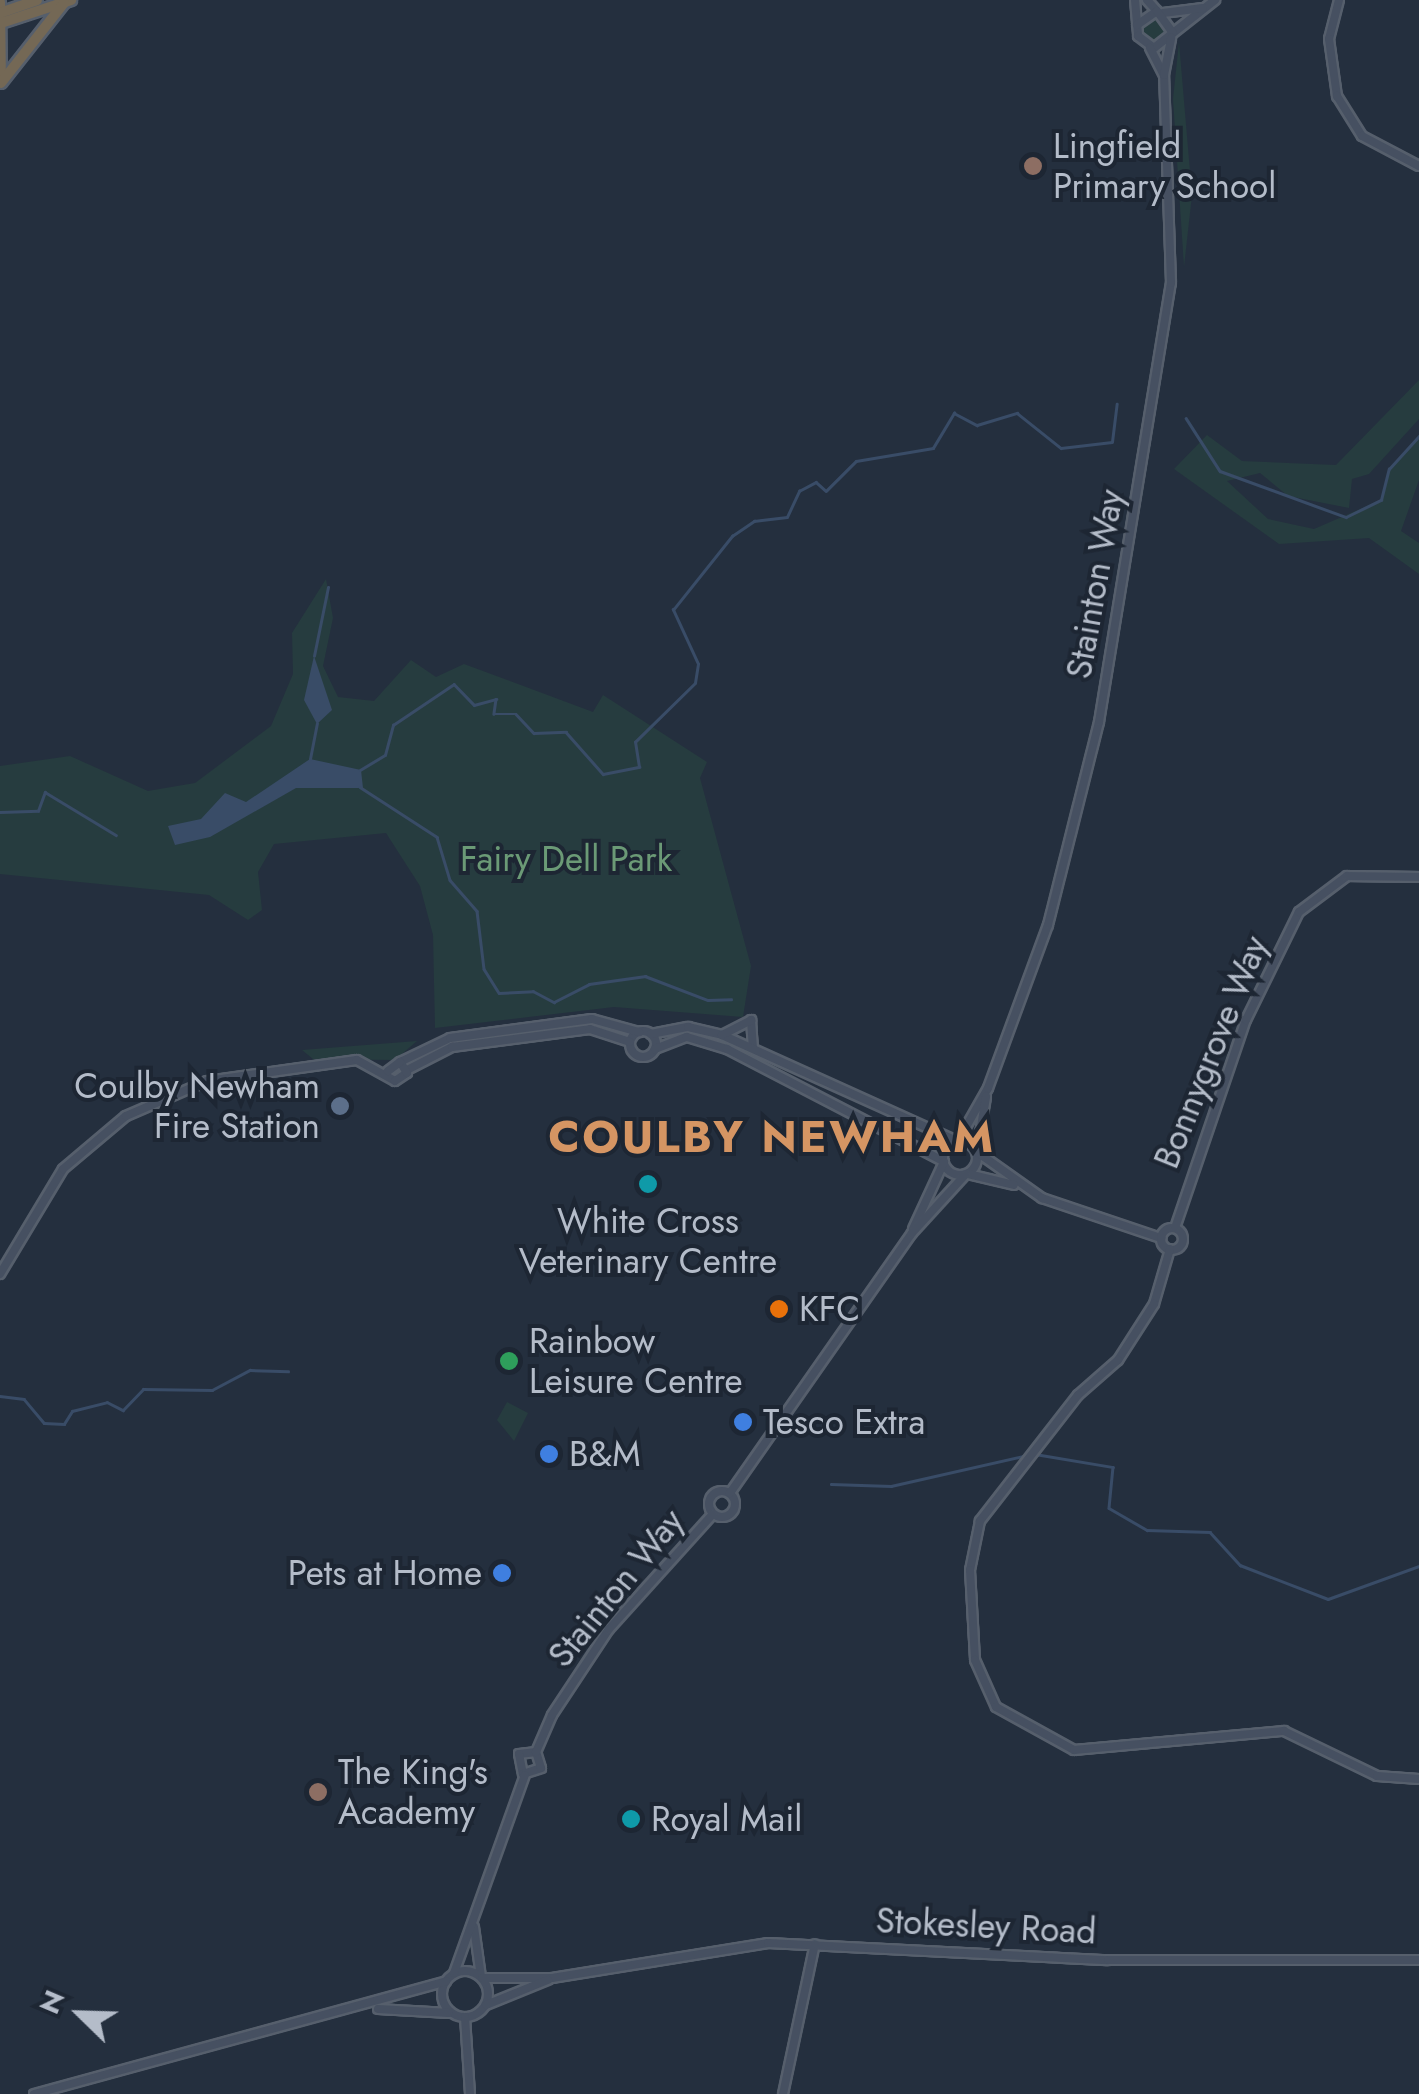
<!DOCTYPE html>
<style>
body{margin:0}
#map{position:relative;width:1419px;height:2094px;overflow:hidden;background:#242f3e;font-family:Jost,sans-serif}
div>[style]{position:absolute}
.green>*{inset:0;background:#263c3f}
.round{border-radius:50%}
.water>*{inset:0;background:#394c67}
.stream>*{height:2.5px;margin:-1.25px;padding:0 1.25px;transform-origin:1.25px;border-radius:1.25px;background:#394c67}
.roads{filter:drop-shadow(2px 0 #565f6c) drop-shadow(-2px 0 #565f6c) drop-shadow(0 2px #565f6c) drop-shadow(0 -2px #565f6c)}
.secondary>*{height:8px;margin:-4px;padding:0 4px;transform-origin:4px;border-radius:4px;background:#465061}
.secondary>.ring{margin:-4px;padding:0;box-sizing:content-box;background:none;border:8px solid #465061;border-radius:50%}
.highway>*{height:10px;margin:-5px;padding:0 5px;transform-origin:5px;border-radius:5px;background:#746855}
.dots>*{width:28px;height:28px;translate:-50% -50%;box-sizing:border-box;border:5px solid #1d2633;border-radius:50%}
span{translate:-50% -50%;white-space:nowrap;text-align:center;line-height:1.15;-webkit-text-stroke:8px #1d2633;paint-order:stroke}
.poi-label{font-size:35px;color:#b4bcc9}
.left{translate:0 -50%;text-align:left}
.right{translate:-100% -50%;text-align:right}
.street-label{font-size:35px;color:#b4bcc9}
.park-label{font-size:35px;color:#6b9a76}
.district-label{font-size:45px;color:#d59563;font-weight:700;letter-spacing:2.5px}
.north{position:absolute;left:30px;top:1964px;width:100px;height:100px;-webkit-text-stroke:8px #1d2633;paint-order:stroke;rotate:293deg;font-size:28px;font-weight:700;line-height:40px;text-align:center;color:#b4bcc9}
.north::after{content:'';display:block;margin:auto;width:35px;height:45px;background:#b4bcc9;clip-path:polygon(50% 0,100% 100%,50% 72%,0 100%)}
</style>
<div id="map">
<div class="green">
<i class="round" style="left:1142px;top:18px;width:24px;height:24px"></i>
<i style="clip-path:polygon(1179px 42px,1192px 195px,1184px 267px,1173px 99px)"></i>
<i style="clip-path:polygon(1419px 380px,1419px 419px,1369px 474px,1352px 479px,1349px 508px,1288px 496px,1260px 473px,1227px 481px,1268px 519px,1314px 529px,1381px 500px,1389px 469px,1419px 436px,1419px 480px,1401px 531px,1419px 543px,1419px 574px,1369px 538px,1279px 544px,1174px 469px,1207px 435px,1242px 461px,1336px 465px)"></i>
<i style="clip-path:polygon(326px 579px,333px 618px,323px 666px,338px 697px,374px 701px,411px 660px,436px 677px,464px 664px,593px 712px,603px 695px,707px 762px,700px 778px,751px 966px,743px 1017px,614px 1007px,435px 1028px,433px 935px,420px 886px,386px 833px,274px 844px,258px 872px,262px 910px,248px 920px,209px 895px,0 874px,0 766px,70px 756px,148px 791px,195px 783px,271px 726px,293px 674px,292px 633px)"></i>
<i style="clip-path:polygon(417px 1041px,395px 1060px,313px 1059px,302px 1050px)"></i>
<i style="clip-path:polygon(507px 1402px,528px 1413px,514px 1441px,497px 1420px)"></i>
</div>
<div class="water">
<i style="clip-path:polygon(314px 656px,332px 710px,317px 724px,304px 700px)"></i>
<i style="clip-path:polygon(310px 759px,361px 770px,363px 788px,296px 788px,210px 837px,175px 845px,168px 826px,201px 819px,225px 793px,246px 802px)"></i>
</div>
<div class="stream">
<i style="left:1186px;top:418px;width:63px;rotate:57.3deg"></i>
<i style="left:1220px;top:471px;width:134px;rotate:20.1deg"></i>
<i style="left:1346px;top:517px;width:39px;rotate:-26deg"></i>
<i style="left:1381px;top:500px;width:32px;rotate:-76deg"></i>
<i style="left:1389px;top:469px;width:45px;rotate:-47.7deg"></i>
<i style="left:314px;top:656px;width:70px;rotate:-78.5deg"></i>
<i style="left:310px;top:759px;width:36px;rotate:-79deg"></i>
<i style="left:360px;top:770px;width:29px;rotate:-31deg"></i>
<i style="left:385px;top:755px;width:31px;rotate:-75deg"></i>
<i style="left:393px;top:725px;width:73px;rotate:-33.9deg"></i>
<i style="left:454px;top:684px;width:29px;rotate:46deg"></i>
<i style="left:474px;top:705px;width:23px;rotate:-15deg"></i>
<i style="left:496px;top:699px;width:15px;rotate:98deg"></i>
<i style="left:494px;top:714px;width:22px"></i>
<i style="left:516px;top:714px;width:26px;rotate:47deg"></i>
<i style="left:534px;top:733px;width:32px;rotate:-2deg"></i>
<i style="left:566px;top:732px;width:56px;rotate:48.6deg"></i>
<i style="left:603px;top:774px;width:37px;rotate:-11deg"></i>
<i style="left:639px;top:767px;width:25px;rotate:-99deg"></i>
<i style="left:635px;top:742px;width:84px;rotate:-44.5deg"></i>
<i style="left:695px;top:683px;width:19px;rotate:-81deg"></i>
<i style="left:698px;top:664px;width:60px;rotate:-114.8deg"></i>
<i style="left:673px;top:610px;width:95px;rotate:-51.4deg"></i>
<i style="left:732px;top:536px;width:27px;rotate:-34deg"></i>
<i style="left:754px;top:521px;width:33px;rotate:-7deg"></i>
<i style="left:787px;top:517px;width:29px;rotate:-65deg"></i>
<i style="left:799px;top:491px;width:19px;rotate:-28deg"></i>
<i style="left:816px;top:482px;width:13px;rotate:42deg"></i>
<i style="left:826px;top:491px;width:42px;rotate:-45deg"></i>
<i style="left:856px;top:461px;width:78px;rotate:-9.6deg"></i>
<i style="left:933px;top:448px;width:41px;rotate:-59deg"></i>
<i style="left:954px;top:413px;width:26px;rotate:28deg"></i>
<i style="left:977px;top:425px;width:42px;rotate:-16.7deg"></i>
<i style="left:1017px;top:413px;width:56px;rotate:38.5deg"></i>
<i style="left:1061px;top:448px;width:51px;rotate:-6.7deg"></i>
<i style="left:1112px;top:442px;width:38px;rotate:-83deg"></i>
<i style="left:360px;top:787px;width:92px;rotate:33deg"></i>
<i style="left:437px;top:837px;width:45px;rotate:73.2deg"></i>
<i style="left:450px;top:880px;width:41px;rotate:48.9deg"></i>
<i style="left:477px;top:911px;width:58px;rotate:83.1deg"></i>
<i style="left:484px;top:969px;width:28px;rotate:58deg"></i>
<i style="left:499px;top:993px;width:34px;rotate:-3deg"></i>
<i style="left:533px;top:991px;width:24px;rotate:28deg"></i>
<i style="left:554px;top:1002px;width:39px;rotate:-27deg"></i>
<i style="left:589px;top:984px;width:57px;rotate:-8.1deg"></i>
<i style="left:645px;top:976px;width:67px;rotate:20.9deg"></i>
<i style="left:708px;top:1000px;width:23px;rotate:-2deg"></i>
<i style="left:0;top:812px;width:38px;rotate:-2deg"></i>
<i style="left:38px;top:811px;width:20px;rotate:-70deg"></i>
<i style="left:45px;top:792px;width:83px;rotate:31.2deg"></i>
<i style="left:0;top:1396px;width:24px;rotate:7deg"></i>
<i style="left:24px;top:1399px;width:31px;rotate:50deg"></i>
<i style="left:44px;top:1423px;width:20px;rotate:3deg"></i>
<i style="left:64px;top:1424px;width:15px;rotate:-58deg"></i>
<i style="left:72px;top:1411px;width:36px;rotate:-14deg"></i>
<i style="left:107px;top:1402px;width:18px;rotate:27deg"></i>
<i style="left:123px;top:1410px;width:29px;rotate:-46deg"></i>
<i style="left:143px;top:1389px;width:69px;rotate:0.8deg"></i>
<i style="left:212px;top:1390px;width:43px;rotate:-27.8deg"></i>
<i style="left:250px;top:1370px;width:38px;rotate:2deg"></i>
<i style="left:1035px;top:1454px;width:79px;rotate:9.5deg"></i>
<i style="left:1113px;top:1467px;width:41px;rotate:95.6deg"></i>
<i style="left:1109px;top:1508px;width:44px;rotate:30.1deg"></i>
<i style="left:1147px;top:1530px;width:63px;rotate:1.8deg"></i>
<i style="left:1210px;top:1532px;width:45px;rotate:47.7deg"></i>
<i style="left:1240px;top:1565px;width:94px;rotate:21.1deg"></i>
<i style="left:1328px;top:1599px;width:97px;rotate:-19.9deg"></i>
<i style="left:831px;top:1484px;width:60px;rotate:1.9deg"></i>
<i style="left:891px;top:1486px;width:139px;rotate:-12.8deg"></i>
</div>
<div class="roads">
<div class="secondary">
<i style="left:1135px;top:0;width:36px;rotate:85deg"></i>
<i style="left:1138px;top:36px;width:20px;rotate:37deg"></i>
<i style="left:1154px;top:48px;width:78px;rotate:-38.2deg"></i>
<i style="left:1147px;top:0;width:15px;rotate:48deg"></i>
<i style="left:1339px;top:0;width:40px;rotate:104.4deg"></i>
<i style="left:1329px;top:39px;width:58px;rotate:82deg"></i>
<i style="left:1337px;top:96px;width:47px;rotate:58deg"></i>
<i style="left:1362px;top:136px;width:64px;rotate:27.8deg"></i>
<i style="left:1163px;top:13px;width:40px;rotate:-7.1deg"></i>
<i style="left:1137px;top:25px;width:24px;rotate:-35deg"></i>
<i style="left:1157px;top:11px;width:27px;rotate:54deg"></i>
<i style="left:1150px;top:48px;width:30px;rotate:63deg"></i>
<i style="left:751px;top:1020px;width:27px;rotate:86deg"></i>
<i class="ring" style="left:630px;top:1031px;width:18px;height:18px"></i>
<i style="left:651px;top:1034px;width:38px;rotate:-11deg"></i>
<i style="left:688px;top:1027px;width:35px;rotate:13deg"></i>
<i style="left:722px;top:1035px;width:258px;rotate:24.3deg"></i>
<i style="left:722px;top:1035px;width:33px;rotate:-27deg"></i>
<i style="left:655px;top:1049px;width:34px;rotate:-21deg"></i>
<i style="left:687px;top:1037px;width:42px;rotate:16.7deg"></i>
<i style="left:727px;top:1049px;width:243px;rotate:27.4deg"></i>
<i style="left:400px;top:1062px;width:55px;rotate:-25.6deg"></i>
<i style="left:450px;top:1038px;width:143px;rotate:-7.6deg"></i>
<i style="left:592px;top:1019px;width:49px;rotate:15.5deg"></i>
<i style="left:407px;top:1070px;width:51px;rotate:-27.1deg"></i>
<i style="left:452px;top:1047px;width:139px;rotate:-7.4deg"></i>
<i style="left:590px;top:1029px;width:42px;rotate:18deg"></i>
<i class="ring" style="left:943px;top:1141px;width:26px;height:26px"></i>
<i style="left:958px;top:1141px;width:61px;rotate:-60.5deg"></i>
<i style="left:988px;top:1088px;width:174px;rotate:-69.8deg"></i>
<i style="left:1048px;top:925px;width:209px;rotate:-75.9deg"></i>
<i style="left:1099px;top:722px;width:445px;rotate:-80.7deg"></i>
<i style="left:1171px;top:283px;width:208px;rotate:-91.9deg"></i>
<i style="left:1164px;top:75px;width:38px;rotate:-79deg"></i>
<i style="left:977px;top:1151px;width:55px;rotate:-80.5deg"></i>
<i style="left:977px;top:1152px;width:80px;rotate:35.3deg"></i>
<i style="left:1042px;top:1198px;width:126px;rotate:18.6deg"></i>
<i style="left:968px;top:1174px;width:47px;rotate:13.4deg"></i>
<i class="ring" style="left:1161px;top:1228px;width:14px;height:14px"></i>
<i style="left:1175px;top:1228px;width:220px;rotate:-71.2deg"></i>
<i style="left:1246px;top:1020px;width:120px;rotate:-63.9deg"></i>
<i style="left:1299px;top:912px;width:60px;rotate:-36.9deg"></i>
<i style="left:1347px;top:876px;width:72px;rotate:0.8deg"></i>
<i style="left:913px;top:1229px;width:74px;rotate:-65.2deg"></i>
<i style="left:1170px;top:1249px;width:57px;rotate:106.2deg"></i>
<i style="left:1154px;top:1304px;width:67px;rotate:122.7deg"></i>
<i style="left:1118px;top:1360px;width:53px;rotate:138.8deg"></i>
<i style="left:1078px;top:1395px;width:160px;rotate:127.9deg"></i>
<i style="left:980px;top:1521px;width:50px;rotate:101.5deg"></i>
<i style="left:970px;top:1570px;width:90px;rotate:86.8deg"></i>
<i style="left:975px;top:1660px;width:51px;rotate:65.9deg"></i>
<i style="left:996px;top:1707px;width:89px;rotate:28.9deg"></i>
<i style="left:1074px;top:1750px;width:211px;rotate:-5.2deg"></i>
<i style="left:1284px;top:1731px;width:103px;rotate:25.8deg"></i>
<i style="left:1377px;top:1776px;width:42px;rotate:4.1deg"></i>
<i style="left:0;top:1274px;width:122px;rotate:-59deg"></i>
<i style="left:63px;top:1169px;width:82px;rotate:-40.1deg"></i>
<i style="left:126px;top:1116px;width:88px;rotate:-23.4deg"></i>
<i style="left:207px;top:1081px;width:151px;rotate:-8deg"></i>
<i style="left:357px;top:1060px;width:43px;rotate:28.9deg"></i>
<i style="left:395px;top:1081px;width:14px;rotate:-34deg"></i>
<i style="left:407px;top:1073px;width:13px;rotate:-122deg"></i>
<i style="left:400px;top:1062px;width:15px;rotate:143deg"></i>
<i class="ring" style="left:709px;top:1491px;width:18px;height:18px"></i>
<i style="left:730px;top:1493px;width:317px;rotate:-55deg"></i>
<i style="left:912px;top:1233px;width:79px;rotate:-47.6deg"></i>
<i style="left:536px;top:1752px;width:17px;rotate:173deg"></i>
<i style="left:519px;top:1754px;width:20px;rotate:79deg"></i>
<i style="left:523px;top:1774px;width:19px;rotate:-18deg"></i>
<i style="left:541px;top:1768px;width:17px;rotate:-107deg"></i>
<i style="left:536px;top:1752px;width:40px;rotate:-66.6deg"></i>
<i style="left:552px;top:1715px;width:103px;rotate:-56.5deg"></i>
<i style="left:609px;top:1629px;width:155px;rotate:-47.9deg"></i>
<i style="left:474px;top:1927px;width:50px;rotate:82deg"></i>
<i class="ring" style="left:442px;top:1971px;width:38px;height:38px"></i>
<i style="left:454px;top:1973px;width:210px;rotate:-70.3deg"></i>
<i style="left:482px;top:1978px;width:70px"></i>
<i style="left:552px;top:1978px;width:219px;rotate:-9.2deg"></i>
<i style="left:768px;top:1943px;width:340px;rotate:2.9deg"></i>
<i style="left:1108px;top:1960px;width:311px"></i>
<i style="left:486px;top:2005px;width:67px;rotate:-22deg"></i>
<i style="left:378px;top:2009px;width:71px;rotate:3.2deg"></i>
<i style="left:465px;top:2017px;width:77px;rotate:86.3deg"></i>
<i style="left:34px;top:2094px;width:427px;rotate:-15.3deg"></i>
<i style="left:783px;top:2094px;width:153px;rotate:-78deg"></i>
</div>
<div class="highway">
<i style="left:0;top:2px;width:78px;rotate:89.3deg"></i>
<i style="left:0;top:13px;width:39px;rotate:-19deg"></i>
<i style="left:1px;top:23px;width:74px;rotate:-18.2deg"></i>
<i style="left:1px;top:83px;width:102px;rotate:-51.8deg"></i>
</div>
</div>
<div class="dots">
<i style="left:1033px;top:166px;background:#8d6e63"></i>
<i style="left:340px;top:1106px;background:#5c6f8a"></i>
<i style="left:648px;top:1184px;background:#0f9aa8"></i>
<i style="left:779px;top:1309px;background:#e8710a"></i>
<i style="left:509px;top:1361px;background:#2e9e5b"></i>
<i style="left:743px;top:1422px;background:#3f7fe0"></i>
<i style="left:549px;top:1454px;background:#3f7fe0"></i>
<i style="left:502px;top:1573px;background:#3f7fe0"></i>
<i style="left:318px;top:1792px;background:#8d6e63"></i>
<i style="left:631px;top:1819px;background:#0f9aa8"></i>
</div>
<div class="poi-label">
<span class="left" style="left:1053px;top:166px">Lingfield<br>Primary School</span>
<span class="right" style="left:320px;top:1106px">Coulby Newham<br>Fire Station</span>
<span style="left:648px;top:1241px">White Cross<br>Veterinary Centre</span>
<span class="left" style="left:799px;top:1309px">KFC</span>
<span class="left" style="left:529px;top:1361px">Rainbow<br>Leisure Centre</span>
<span class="left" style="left:763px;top:1422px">Tesco Extra</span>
<span class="left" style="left:569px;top:1454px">B&amp;M</span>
<span class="right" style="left:482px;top:1573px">Pets at Home</span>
<span class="left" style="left:338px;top:1792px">The King's<br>Academy</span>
<span class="left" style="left:651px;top:1819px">Royal Mail</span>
</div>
<div class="street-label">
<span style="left:1095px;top:584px;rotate:-80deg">Stainton Way</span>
<span style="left:1211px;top:1052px;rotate:-68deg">Bonnygrove Way</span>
<span style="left:616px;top:1588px;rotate:-51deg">Stainton Way</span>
<span style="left:986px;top:1926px;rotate:3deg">Stokesley Road</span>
</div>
<div class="park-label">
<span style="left:566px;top:859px">Fairy Dell Park</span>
</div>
<div class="district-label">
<span style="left:772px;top:1137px">COULBY NEWHAM</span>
</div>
<div class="north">N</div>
</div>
